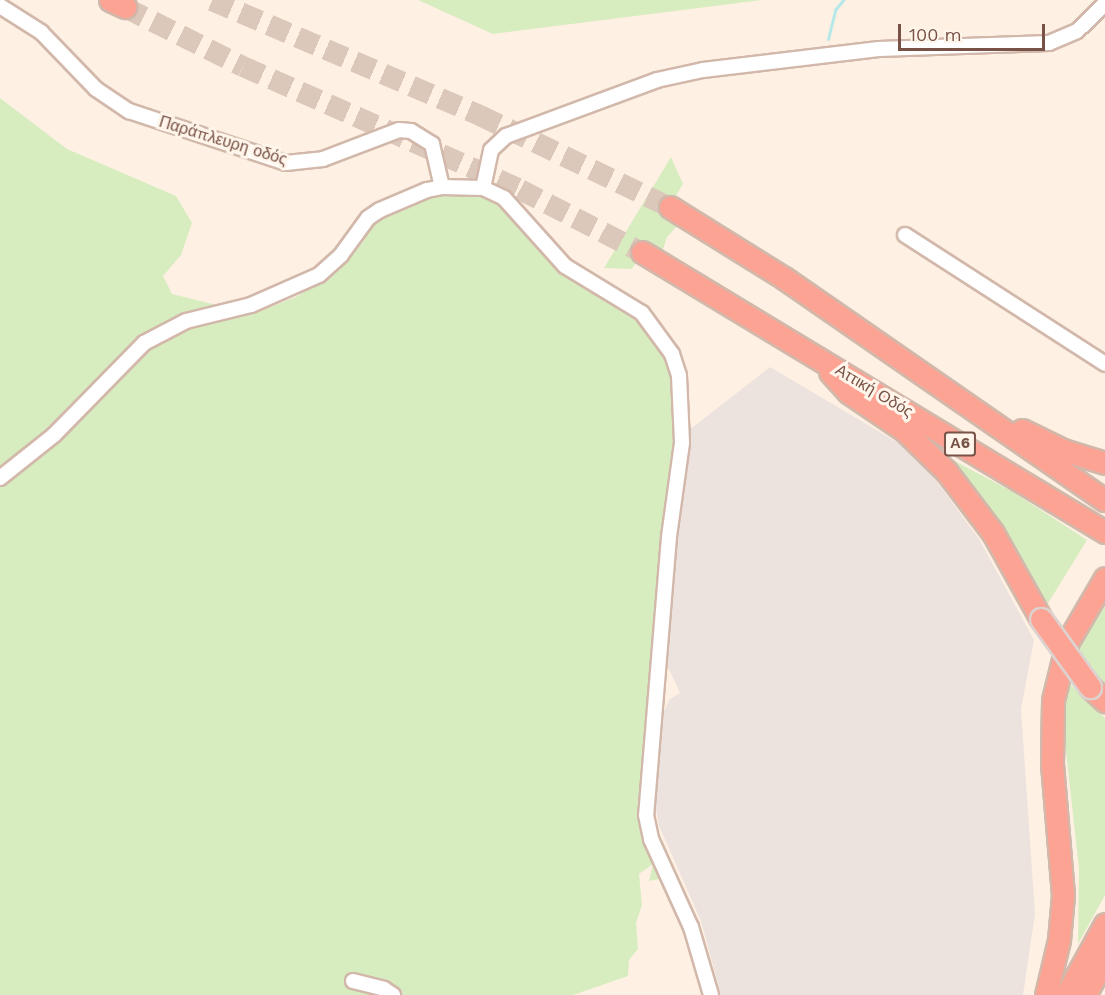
<!DOCTYPE html>
<meta charset="utf-8">
<style>
body{margin:0}
#map{position:relative;width:1105px;height:995px;overflow:hidden;background:#fef0e2;font-family:"Work Sans",sans-serif}
div>[style]{position:absolute}
.industrial>*{inset:0;background:#ede3de}
.green>*{inset:0;background:#d7edc0}
.stream>*{height:3px;margin:-1.5px;padding:0 1.5px;transform-origin:1.5px;border-radius:1.5px;background:#b5e8e9}
.highway-tunnel>*{height:21px;margin-top:-10.5px;transform-origin:0;background:repeating-linear-gradient(90deg,#dcc8bb 0 21px,transparent 0 31px)}
.roads{filter:drop-shadow(2px 0 #d2b8aa) drop-shadow(-2px 0 #d2b8aa) drop-shadow(0 2px #d2b8aa) drop-shadow(0 -2px #d2b8aa)}
.minor>*{height:14px;margin:-7px;padding:0 7px;transform-origin:7px;border-radius:7px;background:#fff}
.highway>*{height:21px;margin:-10.5px;padding:0 10.5px;transform-origin:10.5px;border-radius:10.5px;background:#fda394}
.bridges{filter:drop-shadow(2px 0 #dcd2cf) drop-shadow(-2px 0 #dcd2cf) drop-shadow(0 2px #dcd2cf) drop-shadow(0 -2px #dcd2cf)}
.highway-bridge>*{height:21px;margin:-10.5px;padding:0 10.5px;transform-origin:10.5px;border-radius:10.5px;background:#fda394}
span{translate:-50% -50%;white-space:nowrap;text-align:center;line-height:1.15;-webkit-text-stroke:6px #fff5ea;paint-order:stroke}
.shield-label span{padding:2px 4px;background:#fff5ea;border:2px solid;border-radius:4px;-webkit-text-stroke-width:0}
.shield-label{font-size:15px;color:#785246;font-weight:700}
.street-label{font-size:16px;color:#785246}
.scale{position:absolute;left:898px;top:24px;width:147px;height:27px;box-sizing:border-box;border:3px solid #785246;border-top:0;padding-left:8px;font-size:18px;line-height:21px;white-space:nowrap;color:#785246;-webkit-text-stroke:4px #fff5ea;paint-order:stroke}
</style>
<div id="map">
<div class="industrial">
<i style="clip-path:polygon(770px 367px,900px 444px,927px 468px,979px 539px,1034px 640px,1021px 709px,1035px 914px,1023px 995px,721px 995px,701px 921px,659px 826px,655px 804px,664px 711px,670px 699px,680px 693px,667px 665px,673px 548px,689px 430px)"></i>
</div>
<div class="green">
<i style="clip-path:polygon(418px 0,762px 0,493px 34px)"></i>
<i style="clip-path:polygon(0 98px,67px 149px,176px 196px,192px 223px,181px 255px,163px 276px,172px 294px,253px 314px,296px 297px,333px 274px,364px 241px,369px 228px,407px 202px,457px 190px,499px 198px,497px 203px,509px 209px,654px 335px,673px 378px,676px 430px,659px 544px,655px 666px,639px 823px,664px 878px,649px 881px,653px 864px,639px 874px,642px 905px,636px 923px,638px 949px,629px 960px,628px 976px,573px 995px,0 995px)"></i>
<i style="clip-path:polygon(671px 157px,683px 184px,663px 217px,678px 225px,667px 237px,662px 253px,647px 245px,632px 269px,604px 268px)"></i>
<i style="clip-path:polygon(949px 458px,1013px 492px,1087px 540px,1047px 605px)"></i>
<i style="clip-path:polygon(1105px 592px,1105px 689px,1072px 651px)"></i>
<i style="clip-path:polygon(1067px 681px,1105px 718px,1105px 895px,1078px 944px,1079px 869px,1063px 724px)"></i>
</div>
<div class="stream">
<i style="left:828px;top:39px;width:30px;rotate:-76deg"></i>
<i style="left:835px;top:10px;width:13px;rotate:-51deg"></i>
</div>
<div class="highway-tunnel">
<i style="left:212px;top:0;width:292px;rotate:23.2deg"></i>
<i style="left:480px;top:115px;width:211px;rotate:25.8deg"></i>
<i style="left:125px;top:7px;width:132px;rotate:26.6deg"></i>
<i style="left:243px;top:66px;width:303px;rotate:23.9deg"></i>
<i style="left:520px;top:189px;width:137px;rotate:27.3deg"></i>
</div>
<div class="roads">
<div class="minor">
<i style="left:0;top:6px;width:49px;rotate:32.4deg"></i>
<i style="left:41px;top:32px;width:79px;rotate:46deg"></i>
<i style="left:96px;top:89px;width:40px;rotate:34deg"></i>
<i style="left:129px;top:111px;width:165px;rotate:18.3deg"></i>
<i style="left:286px;top:163px;width:37px;rotate:-6deg"></i>
<i style="left:323px;top:159px;width:81px;rotate:-20.9deg"></i>
<i style="left:399px;top:130px;width:12px;rotate:5deg"></i>
<i style="left:411px;top:131px;width:25px;rotate:32deg"></i>
<i style="left:432px;top:144px;width:44px;rotate:76.9deg"></i>
<i style="left:483px;top:188px;width:39px;rotate:-78deg"></i>
<i style="left:491px;top:150px;width:21px;rotate:-43deg"></i>
<i style="left:506px;top:136px;width:161px;rotate:-20.3deg"></i>
<i style="left:657px;top:80px;width:47px;rotate:-12.3deg"></i>
<i style="left:703px;top:70px;width:177px;rotate:-6.8deg"></i>
<i style="left:879px;top:49px;width:170px;rotate:-2deg"></i>
<i style="left:1049px;top:43px;width:30px;rotate:-23deg"></i>
<i style="left:1077px;top:31px;width:39px;rotate:-44deg"></i>
<i style="left:905px;top:235px;width:238px;rotate:32.8deg"></i>
<i style="left:0;top:478px;width:69px;rotate:-38.5deg"></i>
<i style="left:54px;top:435px;width:129px;rotate:-45.6deg"></i>
<i style="left:144px;top:343px;width:47px;rotate:-27.6deg"></i>
<i style="left:186px;top:321px;width:67px;rotate:-13.8deg"></i>
<i style="left:251px;top:305px;width:74px;rotate:-23.8deg"></i>
<i style="left:319px;top:275px;width:30px;rotate:-42deg"></i>
<i style="left:341px;top:255px;width:46px;rotate:-53.9deg"></i>
<i style="left:368px;top:218px;width:14px;rotate:-34deg"></i>
<i style="left:380px;top:210px;width:51px;rotate:-23.1deg"></i>
<i style="left:427px;top:190px;width:15px;rotate:-11deg"></i>
<i style="left:442px;top:187px;width:41px;rotate:1.4deg"></i>
<i style="left:483px;top:188px;width:23px;rotate:25deg"></i>
<i style="left:504px;top:198px;width:91px;rotate:48.1deg"></i>
<i style="left:565px;top:266px;width:90px;rotate:31.4deg"></i>
<i style="left:642px;top:313px;width:51px;rotate:53.8deg"></i>
<i style="left:672px;top:354px;width:23px;rotate:72deg"></i>
<i style="left:679px;top:376px;width:67px;rotate:87.4deg"></i>
<i style="left:682px;top:443px;width:95px;rotate:97.9deg"></i>
<i style="left:669px;top:537px;width:279px;rotate:94.7deg"></i>
<i style="left:646px;top:815px;width:25px;rotate:78deg"></i>
<i style="left:651px;top:839px;width:97px;rotate:65.6deg"></i>
<i style="left:691px;top:927px;width:71px;rotate:73.6deg"></i>
<i style="left:353px;top:981px;width:32px;rotate:14deg"></i>
<i style="left:384px;top:989px;width:11px;rotate:34deg"></i>
</div>
<div class="highway">
<i style="left:110px;top:0;width:17px;rotate:25deg"></i>
<i style="left:670px;top:207px;width:134px;rotate:31.9deg"></i>
<i style="left:784px;top:278px;width:390px;rotate:34.7deg"></i>
<i style="left:642px;top:252px;width:541px;rotate:31.16deg"></i>
<i style="left:830px;top:372px;width:27px;rotate:48deg"></i>
<i style="left:848px;top:392px;width:68px;rotate:34.2deg"></i>
<i style="left:904px;top:430px;width:59px;rotate:44.3deg"></i>
<i style="left:946px;top:471px;width:78px;rotate:52.8deg"></i>
<i style="left:993px;top:533px;width:98px;rotate:60.8deg"></i>
<i style="left:1022px;top:430px;width:46px;rotate:26deg"></i>
<i style="left:1063px;top:450px;width:44px;rotate:17.2deg"></i>
<i style="left:1090px;top:687px;width:21px;rotate:43deg"></i>
<i style="left:1046px;top:995px;width:57px;rotate:-76.7deg"></i>
<i style="left:1059px;top:940px;width:45px;rotate:-84.9deg"></i>
<i style="left:1063px;top:895px;width:130px;rotate:-94.8deg"></i>
<i style="left:1052px;top:765px;width:65px;rotate:-89.1deg"></i>
<i style="left:1053px;top:700px;width:59px;rotate:-76.2deg"></i>
<i style="left:1067px;top:643px;width:75px;rotate:-59.7deg"></i>
<i style="left:1066px;top:995px;width:81px;rotate:-61.2deg"></i>
<i style="left:1085px;top:995px;width:42px;rotate:-61.6deg"></i>
</div>
</div>
<div class="bridges">
<div class="highway-bridge">
<i style="left:1041px;top:619px;width:84px;rotate:54.2deg"></i>
</div>
</div>
<div class="shield-label">
<span style="left:960px;top:444px">Α6</span>
</div>
<div class="street-label">
<span style="left:223px;top:141px;rotate:17deg">Παράπλευρη οδός</span>
<span style="left:874px;top:391px;rotate:31deg">Αττική Οδός</span>
</div>
<div class="scale">100 m</div>
</div>
